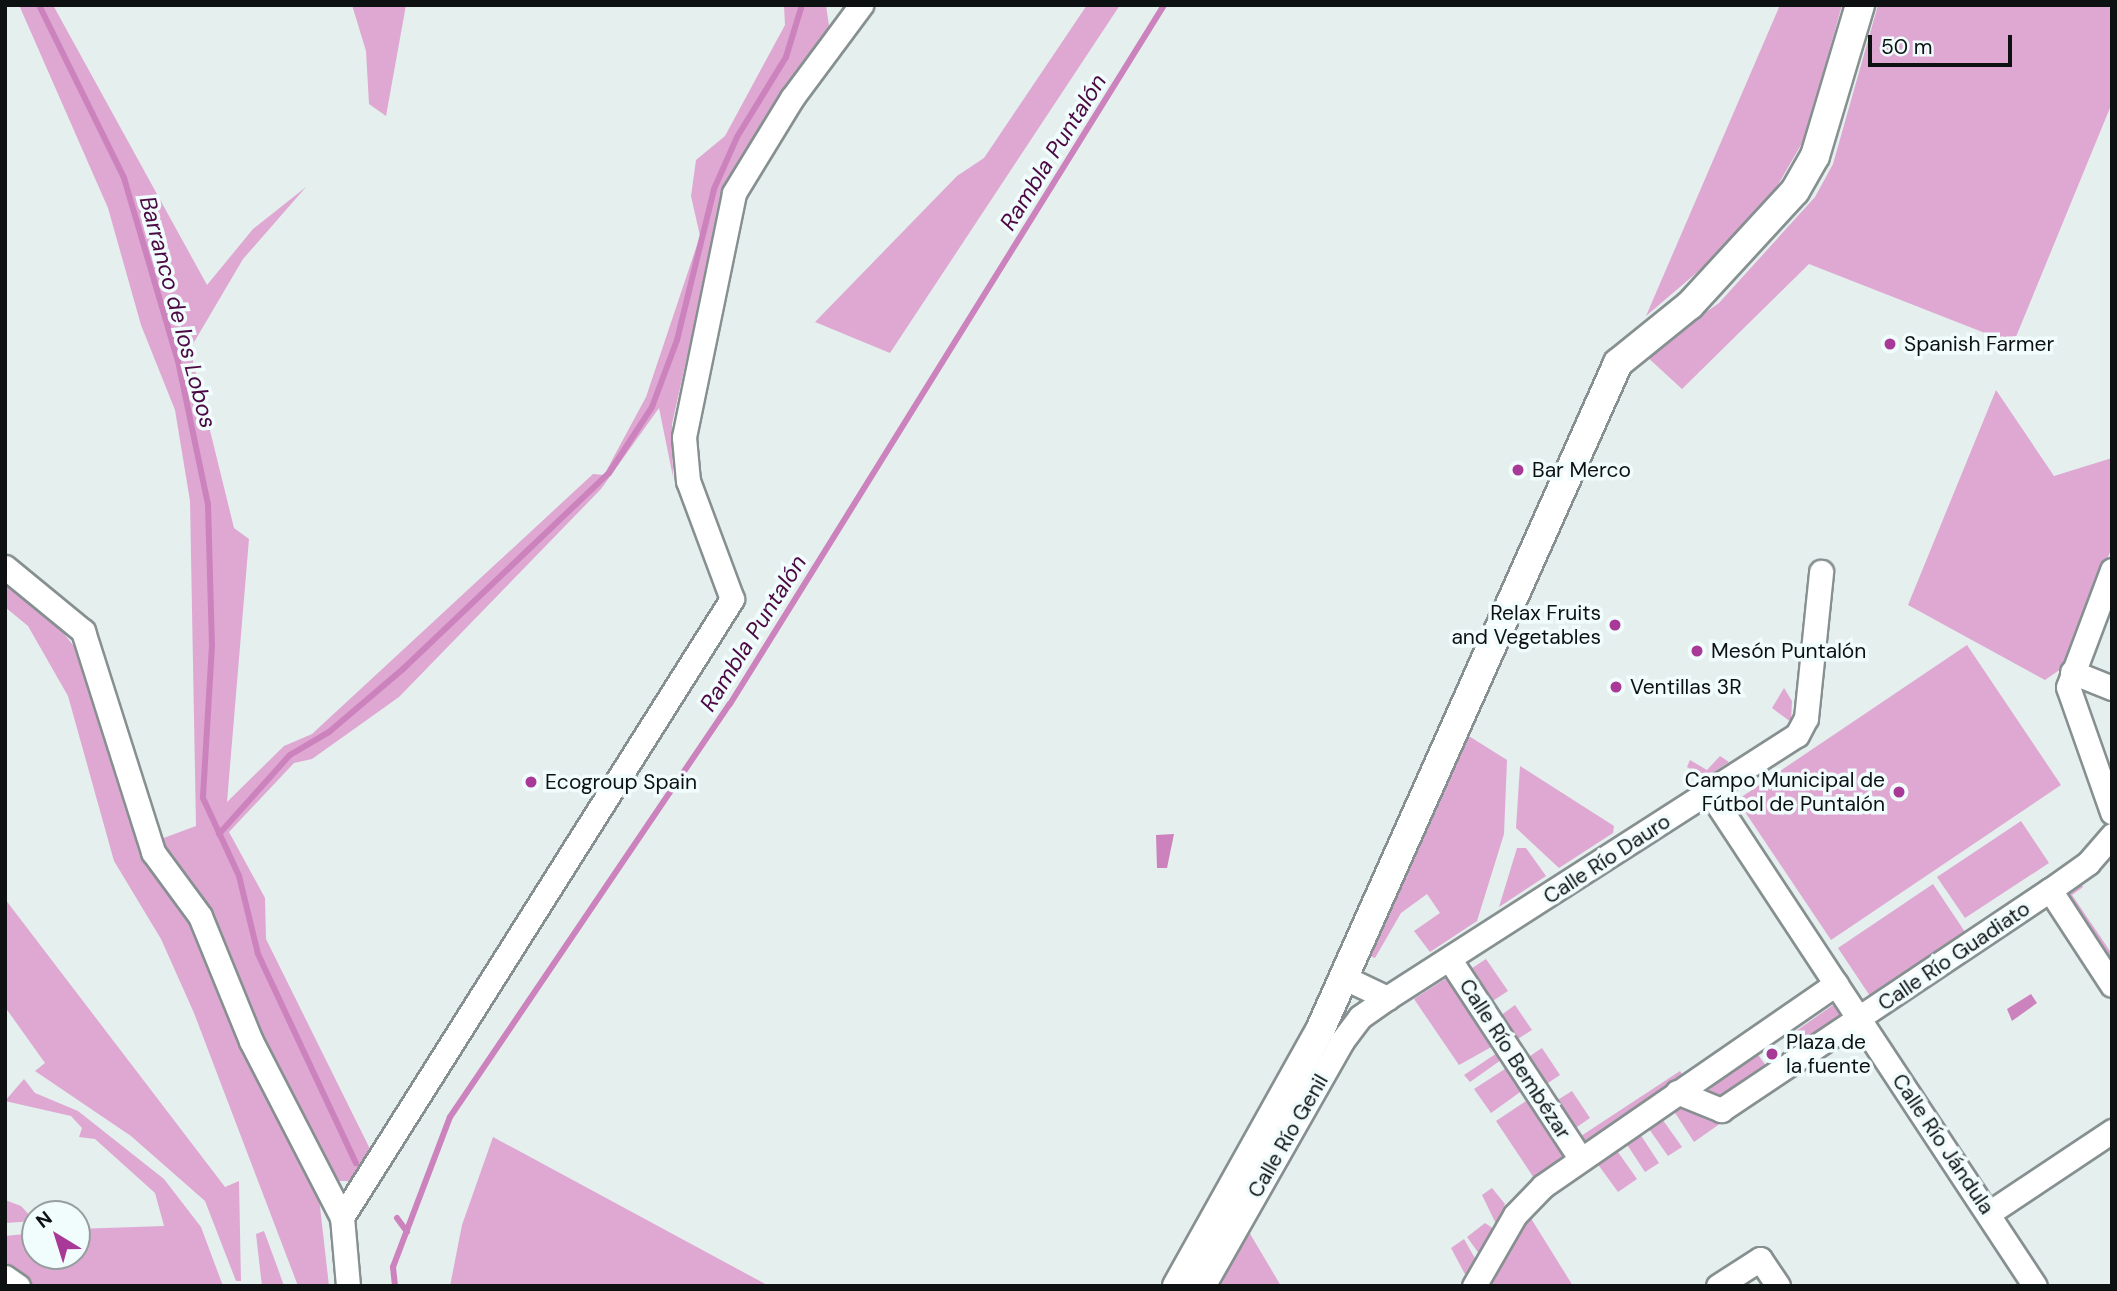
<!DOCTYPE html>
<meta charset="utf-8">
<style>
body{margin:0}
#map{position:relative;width:2117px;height:1291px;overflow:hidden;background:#e4efee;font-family:"DM Sans",sans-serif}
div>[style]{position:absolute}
.green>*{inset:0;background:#dea8d2}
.water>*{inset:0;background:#cc83bd}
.stream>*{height:6px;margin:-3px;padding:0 3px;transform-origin:3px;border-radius:3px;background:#cc83bd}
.roads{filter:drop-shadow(2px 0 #879090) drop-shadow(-2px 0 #879090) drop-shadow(0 2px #879090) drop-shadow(0 -2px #879090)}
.minor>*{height:23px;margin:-11.5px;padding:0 11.5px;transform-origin:11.5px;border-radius:11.5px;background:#fff}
.tertiary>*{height:28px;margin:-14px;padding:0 14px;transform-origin:14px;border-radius:14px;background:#fff}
.dots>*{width:19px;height:19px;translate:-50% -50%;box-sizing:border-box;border:4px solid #f1fcfc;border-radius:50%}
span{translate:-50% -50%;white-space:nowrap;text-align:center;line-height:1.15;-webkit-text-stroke:7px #f1fcfc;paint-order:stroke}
.poi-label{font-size:21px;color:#0d1111}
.left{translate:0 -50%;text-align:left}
.right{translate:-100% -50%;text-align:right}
.street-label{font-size:21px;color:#0d1111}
.water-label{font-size:23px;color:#4c0943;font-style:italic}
.frame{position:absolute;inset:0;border:7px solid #0d1111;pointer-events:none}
.north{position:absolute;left:21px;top:1200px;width:70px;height:70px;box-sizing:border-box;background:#f1fcfc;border:2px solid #969e9e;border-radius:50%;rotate:322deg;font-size:19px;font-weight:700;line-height:28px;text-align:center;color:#0d1111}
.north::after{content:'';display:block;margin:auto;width:24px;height:32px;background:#a83997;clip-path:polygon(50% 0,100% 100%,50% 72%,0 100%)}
.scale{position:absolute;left:1868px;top:35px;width:144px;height:32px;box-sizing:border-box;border:4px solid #0d1111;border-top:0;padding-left:9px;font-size:21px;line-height:24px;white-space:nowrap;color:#0d1111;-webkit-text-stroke:5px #f1fcfc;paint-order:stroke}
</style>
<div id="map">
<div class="green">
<i style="clip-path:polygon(19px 5px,53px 5px,207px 285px,253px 229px,306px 187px,243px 259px,190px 349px,234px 528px,249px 539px,227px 802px,284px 746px,312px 734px,593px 474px,604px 475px,646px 397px,700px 236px,691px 196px,696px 160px,725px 136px,785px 25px,784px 5px,826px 5px,829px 26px,724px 191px,672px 424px,673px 477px,659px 408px,601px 489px,399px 697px,312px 759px,294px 763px,229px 832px,265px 898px,266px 939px,371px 1151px,351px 1181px,338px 1181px,321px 1159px,165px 854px,161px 839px,196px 826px,190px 501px,175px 410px,141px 325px,108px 208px)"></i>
<i style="clip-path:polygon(352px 5px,406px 5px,386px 116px,369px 104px,366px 51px)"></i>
<i style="clip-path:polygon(1087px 5px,1120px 5px,890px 353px,815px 322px,957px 176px,984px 158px)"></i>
<i style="clip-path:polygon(1780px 5px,1842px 5px,1805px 138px,1775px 190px,1722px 251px,1646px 316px)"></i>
<i style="clip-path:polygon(1878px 5px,2112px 5px,2112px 103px,2013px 344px,1809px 264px,1682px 389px,1645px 355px,1719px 303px,1815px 197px,1833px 164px)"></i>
<i style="clip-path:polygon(1996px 390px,2054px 476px,2112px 458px,2112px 547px,2065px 666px,2045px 680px,1908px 605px)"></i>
<i style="clip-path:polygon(5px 577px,38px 601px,88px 664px,182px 904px,319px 1198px,329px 1286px,298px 1286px,194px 1013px,161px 939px,114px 861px,68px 696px,28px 626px,5px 607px)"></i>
<i style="clip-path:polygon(1967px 645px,2061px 785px,1831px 940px,1737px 800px)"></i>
<i style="clip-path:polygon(1784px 688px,1792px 701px,1791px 722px,1772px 708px)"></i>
<i style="clip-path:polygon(1464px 733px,1507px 760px,1504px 834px,1477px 921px,1430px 952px,1414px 931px,1440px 913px,1427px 894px,1401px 913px,1375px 958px,1365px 954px)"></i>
<i style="clip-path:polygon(1720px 756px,1729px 762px,1705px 778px,1687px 767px,1690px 760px,1707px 770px)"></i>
<i style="clip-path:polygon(1520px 766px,1614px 826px,1613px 833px,1559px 868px,1516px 828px)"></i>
<i style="clip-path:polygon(2021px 821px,2049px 863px,1965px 918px,1937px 877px)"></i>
<i style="clip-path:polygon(1517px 848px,1526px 848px,1546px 876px,1499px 907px)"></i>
<i style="clip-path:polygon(2078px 879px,2083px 887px,2072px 895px,2112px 954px,2112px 973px,2059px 893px)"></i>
<i style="clip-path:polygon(1933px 884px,1965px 932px,1870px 996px,1838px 948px)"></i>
<i style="clip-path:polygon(5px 899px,225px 1187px,239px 1181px,241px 1281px,236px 1281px,205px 1201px,131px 1136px,35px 1071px,45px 1063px,5px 1007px)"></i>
<i style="clip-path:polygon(1486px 959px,1508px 991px,1488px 1004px,1466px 972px)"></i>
<i style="clip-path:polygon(1448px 977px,1495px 1045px,1459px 1065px,1414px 999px)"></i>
<i style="clip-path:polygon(1515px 1005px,1532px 1030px,1516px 1040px,1500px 1016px)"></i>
<i style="clip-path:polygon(1833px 1005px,1842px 1017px,1794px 1050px,1786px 1038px)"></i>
<i style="clip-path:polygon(1542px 1048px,1560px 1075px,1545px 1085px,1527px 1058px)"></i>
<i style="clip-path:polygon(1756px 1052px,1767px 1067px,1721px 1099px,1705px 1093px)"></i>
<i style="clip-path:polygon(1497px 1053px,1501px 1060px,1470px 1082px,1464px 1075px)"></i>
<i style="clip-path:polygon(1508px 1067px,1523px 1090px,1491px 1113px,1474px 1089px)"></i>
<i style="clip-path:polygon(1680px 1071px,1684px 1077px,1585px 1141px,1581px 1136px)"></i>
<i style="clip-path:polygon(24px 1079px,35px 1093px,78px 1111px,164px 1179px,201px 1227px,223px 1286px,33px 1286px,5px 1268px,5px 1236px,35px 1233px,35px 1256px,77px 1256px,77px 1229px,164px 1226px,155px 1193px,95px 1139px,79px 1137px,82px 1128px,71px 1116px,5px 1101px)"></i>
<i style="clip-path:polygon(1572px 1091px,1590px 1118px,1574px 1129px,1556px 1101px)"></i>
<i style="clip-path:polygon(1529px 1099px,1567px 1155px,1534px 1178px,1496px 1121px)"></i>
<i style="clip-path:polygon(1678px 1104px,1715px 1117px,1721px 1123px,1694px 1142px,1672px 1108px)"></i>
<i style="clip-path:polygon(1660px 1116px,1682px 1147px,1668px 1156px,1647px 1126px)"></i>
<i style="clip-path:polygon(1638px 1131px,1659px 1163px,1645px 1172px,1624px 1140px)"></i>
<i style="clip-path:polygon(493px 1137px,769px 1286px,450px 1286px,462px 1225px)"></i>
<i style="clip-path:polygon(1613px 1145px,1637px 1179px,1618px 1192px,1594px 1159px)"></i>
<i style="clip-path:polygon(1492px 1188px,1505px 1204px,1497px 1226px,1482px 1195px)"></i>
<i style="clip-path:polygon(5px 1200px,21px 1206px,35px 1221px,5px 1223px)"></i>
<i style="clip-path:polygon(1527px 1212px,1573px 1286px,1487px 1286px)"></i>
<i style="clip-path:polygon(1485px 1223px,1494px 1229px,1480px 1255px,1467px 1237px)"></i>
<i style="clip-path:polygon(264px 1231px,278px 1269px,284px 1286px,262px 1286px,256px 1234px)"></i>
<i style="clip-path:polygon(1249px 1232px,1281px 1286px,1220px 1286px)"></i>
<i style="clip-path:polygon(1464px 1239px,1477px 1262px,1466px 1276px,1451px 1248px)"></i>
</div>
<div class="water">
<i style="clip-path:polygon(1174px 834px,1167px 868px,1157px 868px,1156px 835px)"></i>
<i style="clip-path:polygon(2031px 994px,2037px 1003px,2012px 1021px,2007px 1009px)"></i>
</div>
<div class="stream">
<i style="left:39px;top:5px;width:193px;rotate:63.8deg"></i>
<i style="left:124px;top:178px;width:191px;rotate:73.6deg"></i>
<i style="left:178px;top:361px;width:146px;rotate:78.2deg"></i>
<i style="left:208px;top:504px;width:141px;rotate:88.4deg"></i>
<i style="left:212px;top:645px;width:153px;rotate:93.4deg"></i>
<i style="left:203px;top:798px;width:86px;rotate:65.2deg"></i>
<i style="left:239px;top:876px;width:80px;rotate:76.3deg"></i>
<i style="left:258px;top:954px;width:231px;rotate:64.9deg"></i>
<i style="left:219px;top:834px;width:106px;rotate:-48.1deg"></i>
<i style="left:290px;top:755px;width:45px;rotate:-30.5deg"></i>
<i style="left:329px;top:732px;width:97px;rotate:-40.4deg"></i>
<i style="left:403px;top:669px;width:284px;rotate:-43.6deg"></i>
<i style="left:609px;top:473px;width:79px;rotate:-56.9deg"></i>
<i style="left:652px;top:407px;width:72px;rotate:-69.5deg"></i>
<i style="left:677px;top:340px;width:155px;rotate:-76.2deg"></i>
<i style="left:714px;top:189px;width:57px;rotate:-66.1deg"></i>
<i style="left:737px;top:137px;width:94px;rotate:-58.5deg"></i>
<i style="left:786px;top:57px;width:54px;rotate:-72.9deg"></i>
<i style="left:397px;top:1218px;width:17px;rotate:54deg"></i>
<i style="left:395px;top:1286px;width:19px;rotate:-96deg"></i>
<i style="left:393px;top:1267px;width:160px;rotate:-69.2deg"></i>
<i style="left:450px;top:1117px;width:499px;rotate:-55.9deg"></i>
<i style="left:730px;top:704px;width:823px;rotate:-58.16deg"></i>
</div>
<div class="roads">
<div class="minor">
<i style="left:5px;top:567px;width:101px;rotate:39.4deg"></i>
<i style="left:83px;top:631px;width:232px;rotate:72.4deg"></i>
<i style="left:153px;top:852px;width:79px;rotate:53.7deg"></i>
<i style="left:200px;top:916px;width:135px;rotate:67.8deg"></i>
<i style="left:251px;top:1041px;width:198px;rotate:62.7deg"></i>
<i style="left:342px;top:1217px;width:69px;rotate:85deg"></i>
<i style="left:2112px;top:570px;width:125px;rotate:110.6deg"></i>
<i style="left:2068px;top:687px;width:133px;rotate:70.6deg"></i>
<i style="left:2072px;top:672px;width:43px;rotate:21.8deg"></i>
<i style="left:1710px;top:793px;width:590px;rotate:56.61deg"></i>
<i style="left:2050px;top:890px;width:113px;rotate:56.9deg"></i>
<i style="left:1450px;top:960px;width:237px;rotate:56.7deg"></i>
<i style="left:1345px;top:978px;width:47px;rotate:25.5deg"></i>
<i style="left:1387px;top:998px;width:487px;rotate:-32.7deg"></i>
<i style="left:1797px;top:735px;width:19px;rotate:-62deg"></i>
<i style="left:1806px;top:718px;width:147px;rotate:-84.1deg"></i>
<i style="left:1677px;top:1092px;width:48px;rotate:22.2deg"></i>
<i style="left:1721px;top:1110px;width:396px;rotate:-33.8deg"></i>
<i style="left:2050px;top:890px;width:47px;rotate:-35.4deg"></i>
<i style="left:2088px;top:863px;width:37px;rotate:-49deg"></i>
<i style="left:1989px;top:1213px;width:148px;rotate:-33.7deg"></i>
<i style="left:342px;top:1217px;width:731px;rotate:-57.75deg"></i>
<i style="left:732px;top:599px;width:126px;rotate:-110.4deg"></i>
<i style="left:688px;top:481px;width:44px;rotate:-95.2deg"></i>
<i style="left:684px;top:437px;width:249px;rotate:-78.4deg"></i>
<i style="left:734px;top:193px;width:111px;rotate:-58.6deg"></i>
<i style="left:792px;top:98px;width:116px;rotate:-53.4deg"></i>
<i style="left:5px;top:1277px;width:16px;rotate:35deg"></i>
<i style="left:1203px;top:1286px;width:282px;rotate:-60.4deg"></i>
<i style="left:1342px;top:1041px;width:30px;rotate:-53deg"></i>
<i style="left:1360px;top:1017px;width:33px;rotate:-35deg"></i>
<i style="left:1474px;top:1286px;width:82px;rotate:-60deg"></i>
<i style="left:1515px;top:1215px;width:40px;rotate:-46deg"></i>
<i style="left:1543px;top:1186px;width:356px;rotate:-34.6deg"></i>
<i style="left:1718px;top:1286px;width:50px;rotate:-32.7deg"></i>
<i style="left:1760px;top:1259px;width:32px;rotate:56deg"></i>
</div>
<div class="tertiary">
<i style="left:1177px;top:1286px;width:295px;rotate:-60.8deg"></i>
<i style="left:1321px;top:1028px;width:728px;rotate:-65.93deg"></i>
<i style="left:1618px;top:363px;width:92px;rotate:-38.9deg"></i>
<i style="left:1690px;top:305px;width:155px;rotate:-47.4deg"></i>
<i style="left:1795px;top:191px;width:40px;rotate:-60.3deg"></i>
<i style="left:1815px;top:156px;width:158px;rotate:-73.4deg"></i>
</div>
</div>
<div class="dots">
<i style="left:1890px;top:344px;background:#a83997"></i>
<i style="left:1518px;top:470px;background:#a83997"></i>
<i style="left:1615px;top:625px;background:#a83997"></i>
<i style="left:1697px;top:651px;background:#a83997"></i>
<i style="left:1616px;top:687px;background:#a83997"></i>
<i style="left:531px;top:782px;background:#a83997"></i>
<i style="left:1899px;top:792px;background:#a83997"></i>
<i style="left:1772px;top:1054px;background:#a83997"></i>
</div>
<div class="poi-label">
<span class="left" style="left:1904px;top:344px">Spanish Farmer</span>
<span class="left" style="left:1532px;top:470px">Bar Merco</span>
<span class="right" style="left:1601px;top:625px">Relax Fruits<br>and Vegetables</span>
<span class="left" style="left:1711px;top:651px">Mesón Puntalón</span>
<span class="left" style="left:1630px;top:687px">Ventillas 3R</span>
<span class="right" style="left:1885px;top:792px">Campo Municipal de<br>Fútbol de Puntalón</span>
<span class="left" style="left:545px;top:782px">Ecogroup Spain</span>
<span class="left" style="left:1786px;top:1054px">Plaza de<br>la fuente</span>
</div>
<div class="street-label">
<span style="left:1607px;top:859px;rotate:-33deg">Calle Río Dauro</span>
<span style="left:1954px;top:956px;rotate:-34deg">Calle Río Guadiato</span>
<span style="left:1515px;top:1059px;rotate:57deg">Calle Río Bembézar</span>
<span style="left:1288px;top:1136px;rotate:-60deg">Calle Río Genil</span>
<span style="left:1943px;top:1144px;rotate:56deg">Calle Río Jándula</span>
</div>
<div class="water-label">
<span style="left:1053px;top:152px;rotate:-58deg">Rambla Puntalón</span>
<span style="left:178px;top:312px;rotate:75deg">Barranco de los Lobos</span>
<span style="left:753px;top:633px;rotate:-58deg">Rambla Puntalón</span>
</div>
<div class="frame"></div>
<div class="north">N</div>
<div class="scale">50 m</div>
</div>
